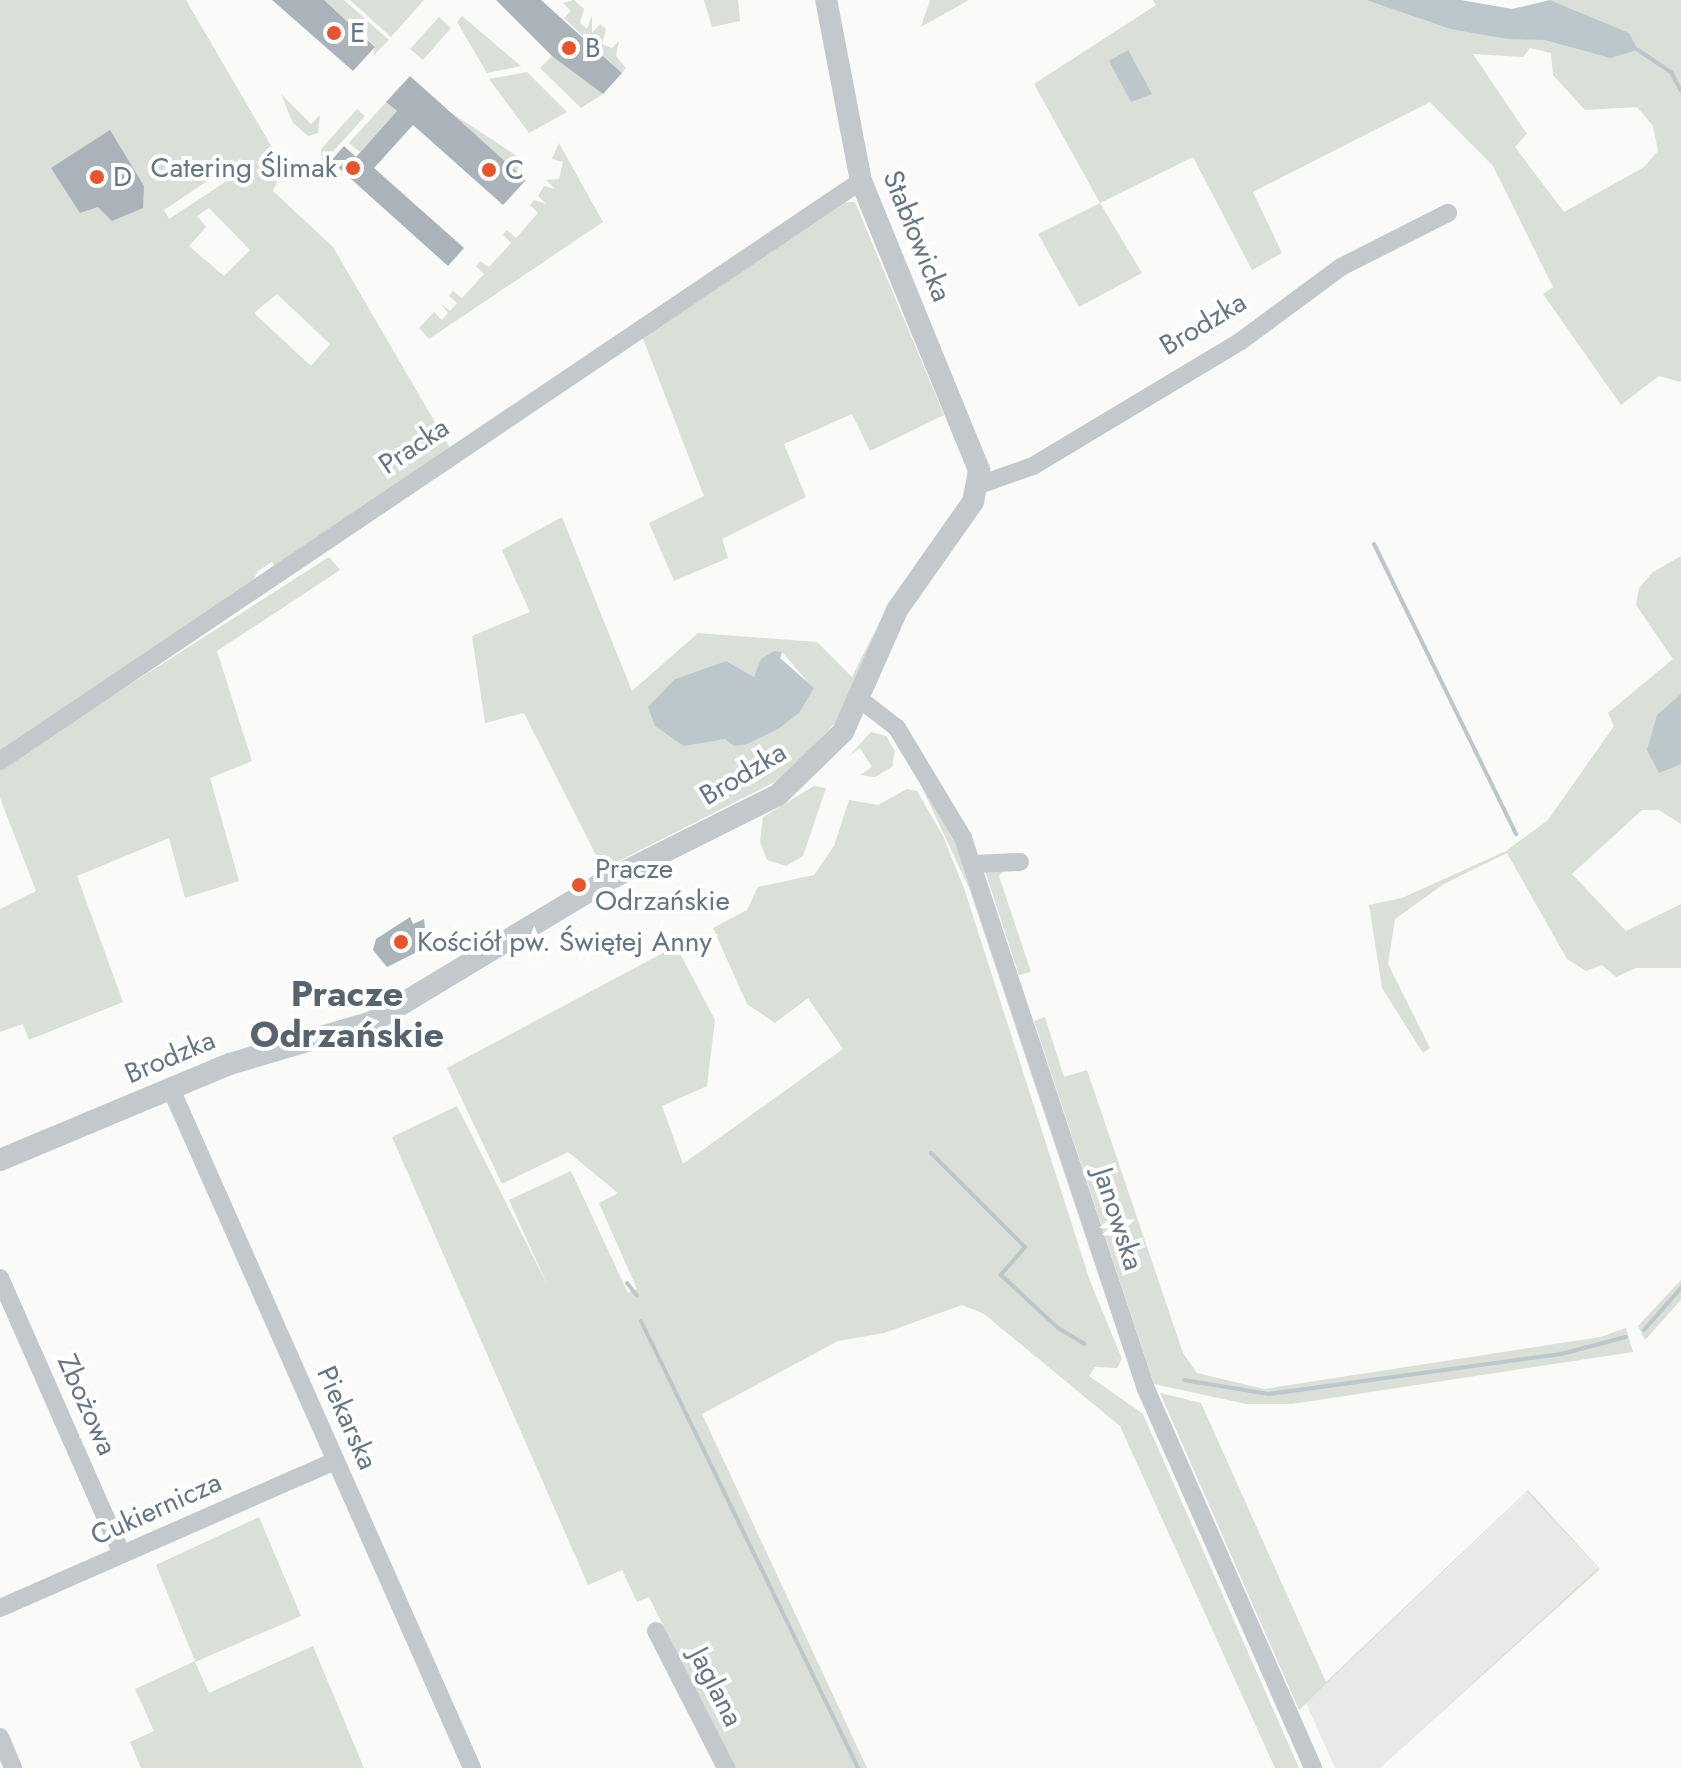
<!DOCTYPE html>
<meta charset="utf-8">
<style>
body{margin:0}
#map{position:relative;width:1681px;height:1768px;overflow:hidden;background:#fafaf8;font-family:Jost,sans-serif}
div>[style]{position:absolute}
.built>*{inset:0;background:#e8e9e9}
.green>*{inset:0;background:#dadfd7}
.water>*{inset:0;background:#bbc7cb}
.stream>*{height:4px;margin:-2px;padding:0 2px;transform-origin:2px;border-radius:2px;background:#bbc7cb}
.building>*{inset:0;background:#aab3b9}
.minor>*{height:18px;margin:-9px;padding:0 9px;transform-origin:9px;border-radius:9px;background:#c3c8cc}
.tertiary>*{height:22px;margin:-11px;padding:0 11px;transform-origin:11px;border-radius:11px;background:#c3c8cc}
.dots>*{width:22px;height:22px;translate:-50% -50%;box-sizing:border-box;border:4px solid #fff;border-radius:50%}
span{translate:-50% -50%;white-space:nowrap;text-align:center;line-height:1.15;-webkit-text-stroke:8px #fff;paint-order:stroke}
.poi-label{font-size:28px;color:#657683}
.left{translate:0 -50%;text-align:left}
.right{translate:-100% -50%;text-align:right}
.street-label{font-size:28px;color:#657683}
.district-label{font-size:36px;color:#57646e;font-weight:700}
</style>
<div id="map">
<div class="built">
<i style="clip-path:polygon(1528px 1492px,1598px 1569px,1380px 1768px,1335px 1768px,1306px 1703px)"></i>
</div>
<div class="green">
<i style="clip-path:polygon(evenodd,0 0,186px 0,284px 168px,273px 191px,333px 247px,450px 448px,275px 566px,272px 562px,258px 571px,252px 582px,0 754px,0 0,240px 159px,248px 167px,169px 219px,164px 210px,240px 159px,0 0,209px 208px,250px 250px,224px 276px,189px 246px,206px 227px,197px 216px,209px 208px,0 0,277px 294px,330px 344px,311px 366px,254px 313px,277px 294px)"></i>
<i style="clip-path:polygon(324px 0,344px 0,389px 40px,373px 56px,375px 46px)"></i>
<i style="clip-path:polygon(350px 0,424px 0,391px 37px)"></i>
<i style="clip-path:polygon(574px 0,584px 9px,580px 23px,587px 29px,592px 15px,592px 33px,600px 24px,606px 29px,602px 44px,612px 48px,619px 41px,616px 56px,626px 68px,622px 73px,564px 18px,571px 11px,563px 3px)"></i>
<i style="clip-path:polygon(704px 0,738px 0,740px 21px,712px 27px)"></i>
<i style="clip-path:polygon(930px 0,969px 0,921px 27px)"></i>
<i style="clip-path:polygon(evenodd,1153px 0,1366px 0,1450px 29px,1544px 40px,1610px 58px,1600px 21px,1550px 0,1681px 0,1681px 382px,1659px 376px,1621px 405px,1543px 294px,1553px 287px,1493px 166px,1430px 102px,1253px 192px,1282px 253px,1252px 270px,1193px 157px,1100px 203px,1142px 273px,1079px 307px,1038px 234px,1100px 203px,1034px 84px,1156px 5px,1153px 0,1530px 48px,1551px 53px,1553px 75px,1585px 110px,1637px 107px,1653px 126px,1658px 151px,1644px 167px,1564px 212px,1515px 147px,1527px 134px,1473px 54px,1523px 57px,1530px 48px)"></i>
<i style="clip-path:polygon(462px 16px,521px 66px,487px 73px,457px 22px)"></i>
<i style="clip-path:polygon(439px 17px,451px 28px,423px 60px,410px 49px)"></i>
<i style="clip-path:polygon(552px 56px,561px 62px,603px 94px,581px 108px,540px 68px)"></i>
<i style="clip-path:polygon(527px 72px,567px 112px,529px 133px,489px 79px)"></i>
<i style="clip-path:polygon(281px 94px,311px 124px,320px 115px,318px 133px,308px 136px,293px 123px)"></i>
<i style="clip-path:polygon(386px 102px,397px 111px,360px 152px,349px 143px)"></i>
<i style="clip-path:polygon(357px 109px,365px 116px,322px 164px,321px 149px)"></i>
<i style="clip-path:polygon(447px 110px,523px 160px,516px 172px)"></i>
<i style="clip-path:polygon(559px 143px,603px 222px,429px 339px,419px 328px,434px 312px,442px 320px,448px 313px,441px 304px,450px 311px,457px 303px,449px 296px,453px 291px,462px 298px,484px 274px,476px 266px,480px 261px,489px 267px,511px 243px,503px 235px,507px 230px,516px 238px,538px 213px,530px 205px,534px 200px,546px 204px,538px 196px,544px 186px,555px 189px,546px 180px,559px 179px,563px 162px,552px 159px)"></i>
<i style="clip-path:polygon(846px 202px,855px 202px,944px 415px,870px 451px,852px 414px,784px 444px,806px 497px,722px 539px,728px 558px,674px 581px,649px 523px,704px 496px,642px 336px)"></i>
<i style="clip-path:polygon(evenodd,562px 517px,632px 691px,698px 633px,817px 642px,852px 677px,877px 627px,837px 721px,783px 778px,603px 869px,524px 713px,485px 723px,472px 636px,530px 612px,502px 550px,562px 517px,782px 652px,813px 688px,734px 746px,675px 679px,726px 661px,754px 677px,782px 652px)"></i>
<i style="clip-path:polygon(1681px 556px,1681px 824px,1659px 810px,1642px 810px,1572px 874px,1626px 931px,1681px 904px,1681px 968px,1636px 968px,1616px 977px,1602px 965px,1586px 971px,1567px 959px,1507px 853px,1444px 884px,1395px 919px,1388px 964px,1430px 1048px,1423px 1053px,1382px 988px,1369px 905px,1402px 898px,1506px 851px,1548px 820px,1614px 726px,1608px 713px,1673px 659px,1636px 605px,1639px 588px,1653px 572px)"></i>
<i style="clip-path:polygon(329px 557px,340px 570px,217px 651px,252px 761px,210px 778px,239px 881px,185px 898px,169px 838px,77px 876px,123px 1002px,29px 1040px,23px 1024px,0 1032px,0 909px,36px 891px,0 798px,0 768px)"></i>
<i style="clip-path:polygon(871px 732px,886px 736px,895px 751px,892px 767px,875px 777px,860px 775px,872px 767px,860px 748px,849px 756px)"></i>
<i style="clip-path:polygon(919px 781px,952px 832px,1123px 1350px,969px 888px)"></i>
<i style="clip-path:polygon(814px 786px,826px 788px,803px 856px,786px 866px,767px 860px,760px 842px,763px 817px)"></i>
<i style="clip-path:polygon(907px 789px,917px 791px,943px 836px,965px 891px,1090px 1281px,1122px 1359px,1117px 1368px,1095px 1367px,1089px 1376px,1143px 1414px,1299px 1768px,1275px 1768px,1120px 1426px,984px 1314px,962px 1305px,884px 1333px,838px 1341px,702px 1414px,867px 1768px,733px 1768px,649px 1597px,637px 1602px,622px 1570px,588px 1585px,392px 1137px,457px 1106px,548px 1286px,509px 1200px,571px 1171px,628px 1293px,637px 1289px,599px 1203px,618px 1193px,568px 1152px,502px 1184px,447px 1068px,676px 946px,715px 1020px,707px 1086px,662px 1106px,683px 1164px,843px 1049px,808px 998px,775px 1023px,747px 1004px,713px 928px,747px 910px,758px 887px,814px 875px,834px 846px,849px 800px,878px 805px)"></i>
<i style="clip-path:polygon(1009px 865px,999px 876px,1031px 972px,1019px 975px,984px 868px)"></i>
<i style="clip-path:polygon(1045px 1017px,1064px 1077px,1087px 1070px,1183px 1353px,1197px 1373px,1264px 1389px,1600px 1337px,1626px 1328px,1633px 1352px,1292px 1404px,1246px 1404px,1154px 1384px,1034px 1021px)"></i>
<i style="clip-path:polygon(1681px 1280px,1681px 1300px,1645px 1340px,1638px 1326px)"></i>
<i style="clip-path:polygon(1160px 1393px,1201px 1403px,1326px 1682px,1528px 1490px,1600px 1569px,1380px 1768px,1598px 1568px,1527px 1492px,1299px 1710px)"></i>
<i style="clip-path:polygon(259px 1517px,301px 1616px,195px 1662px,209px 1693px,313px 1646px,364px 1768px,141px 1768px,130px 1742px,154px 1731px,135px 1689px,195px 1661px,156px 1565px)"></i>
</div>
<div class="water">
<i style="clip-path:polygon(1366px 0,1461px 0,1512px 9px,1550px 0,1629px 33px,1638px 50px,1610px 58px,1544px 40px,1508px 39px,1450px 29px)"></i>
<i style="clip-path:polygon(1128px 50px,1152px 94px,1131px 102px,1109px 61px)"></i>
<i style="clip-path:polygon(774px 651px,782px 652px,780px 658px,814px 688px,799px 713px,778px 729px,747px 744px,734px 746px,725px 739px,684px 746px,655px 726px,648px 707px,675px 679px,726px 661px,754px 677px,761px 659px)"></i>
<i style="clip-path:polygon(1681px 694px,1681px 764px,1659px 773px,1647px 750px,1657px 715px)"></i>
</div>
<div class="stream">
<i style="left:1638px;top:50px;width:40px;rotate:34deg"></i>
<i style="left:1671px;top:72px;width:21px;rotate:62deg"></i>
<i style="left:1374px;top:544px;width:323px;rotate:63.9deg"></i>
<i style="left:931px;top:1153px;width:133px;rotate:45deg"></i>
<i style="left:1025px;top:1247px;width:37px;rotate:131deg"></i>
<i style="left:1001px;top:1275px;width:78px;rotate:42.9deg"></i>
<i style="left:1058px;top:1328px;width:31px;rotate:31deg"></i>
<i style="left:627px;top:1283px;width:16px;rotate:52deg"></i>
<i style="left:641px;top:1321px;width:497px;rotate:64.1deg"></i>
<i style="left:1644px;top:1330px;width:56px;rotate:-48.6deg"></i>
<i style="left:1184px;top:1380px;width:86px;rotate:9.4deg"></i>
<i style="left:1269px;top:1394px;width:295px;rotate:-7.8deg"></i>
<i style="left:1561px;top:1354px;width:67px;rotate:-14.7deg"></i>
</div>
<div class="building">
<i style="clip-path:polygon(272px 0,324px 0,375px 47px,353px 71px)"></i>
<i style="clip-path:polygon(496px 0,541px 0,622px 73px,603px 94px,552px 56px)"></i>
<i style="clip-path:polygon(410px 76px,526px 180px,503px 205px,413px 125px,374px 168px,464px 248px,448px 266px,331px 161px,344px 146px,356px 157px,397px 111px,386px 102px)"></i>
<i style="clip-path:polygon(110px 130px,144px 186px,143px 208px,112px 221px,98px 207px,80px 213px,51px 168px)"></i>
<i style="clip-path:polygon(410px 917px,413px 924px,424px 919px,427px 947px,387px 967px,373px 950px,376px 939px)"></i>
</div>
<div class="minor">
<i style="left:979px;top:485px;width:57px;rotate:-19.4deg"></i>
<i style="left:1033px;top:466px;width:243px;rotate:-31deg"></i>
<i style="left:1241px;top:341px;width:124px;rotate:-36.5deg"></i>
<i style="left:1341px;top:267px;width:120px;rotate:-26.8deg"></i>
<i style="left:861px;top:700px;width:46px;rotate:37.9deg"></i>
<i style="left:897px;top:728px;width:128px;rotate:59deg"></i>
<i style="left:963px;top:838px;width:581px;rotate:71.63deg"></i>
<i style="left:1146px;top:1389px;width:414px;rotate:66.2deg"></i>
<i style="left:0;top:761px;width:1038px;rotate:-33.97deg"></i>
<i style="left:972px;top:864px;width:48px;rotate:-2.4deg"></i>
<i style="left:171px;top:1089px;width:743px;rotate:66.09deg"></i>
<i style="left:0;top:1278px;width:302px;rotate:66.2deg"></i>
<i style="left:0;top:1608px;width:366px;rotate:-23.7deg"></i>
<i style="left:656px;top:1631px;width:154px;rotate:62.9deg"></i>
<i style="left:0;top:1737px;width:34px;rotate:67deg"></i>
</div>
<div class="tertiary">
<i style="left:0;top:1160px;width:249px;rotate:-22.7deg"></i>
<i style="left:230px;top:1064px;width:148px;rotate:-16.5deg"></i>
<i style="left:372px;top:1022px;width:269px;rotate:-31.1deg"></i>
<i style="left:602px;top:883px;width:197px;rotate:-26.6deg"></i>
<i style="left:778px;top:795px;width:91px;rotate:-44.1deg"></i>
<i style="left:843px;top:732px;width:133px;rotate:-66.1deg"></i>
<i style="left:897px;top:610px;width:132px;rotate:-54.9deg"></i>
<i style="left:973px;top:502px;width:33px;rotate:-79deg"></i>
<i style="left:979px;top:470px;width:312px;rotate:-112.2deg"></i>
<i style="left:861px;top:181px;width:184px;rotate:-100.9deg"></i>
</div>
<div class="dots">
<i style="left:334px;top:33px;background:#e4572e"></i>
<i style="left:569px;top:48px;background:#e4572e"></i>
<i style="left:353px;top:168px;background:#e4572e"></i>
<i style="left:489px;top:170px;background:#e4572e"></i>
<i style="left:97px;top:177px;background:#e4572e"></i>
<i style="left:579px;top:885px;background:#e4572e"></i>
<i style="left:401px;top:942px;background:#e4572e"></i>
</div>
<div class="poi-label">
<span class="left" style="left:350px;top:33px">E</span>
<span class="left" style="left:585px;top:48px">B</span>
<span class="right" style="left:337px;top:168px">Catering Ślimak</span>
<span class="left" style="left:505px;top:170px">C</span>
<span class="left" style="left:113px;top:177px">D</span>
<span class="left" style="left:595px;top:885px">Pracze<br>Odrzańskie</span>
<span class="left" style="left:417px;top:942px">Kościół pw. Świętej Anny</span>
</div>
<div class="street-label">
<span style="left:917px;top:236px;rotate:68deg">Stabłowicka</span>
<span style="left:1203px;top:324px;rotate:-31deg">Brodzka</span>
<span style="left:414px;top:446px;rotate:-34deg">Pracka</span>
<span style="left:743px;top:774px;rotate:-31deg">Brodzka</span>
<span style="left:170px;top:1057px;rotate:-23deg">Brodzka</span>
<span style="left:1118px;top:1219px;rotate:72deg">Janowska</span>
<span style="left:87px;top:1405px;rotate:66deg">Zbożowa</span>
<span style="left:347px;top:1418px;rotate:66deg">Piekarska</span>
<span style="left:156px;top:1509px;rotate:-24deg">Cukiernicza</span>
<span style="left:716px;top:1687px;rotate:63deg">Jaglana</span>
</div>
<div class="district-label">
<span style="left:347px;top:1014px">Pracze<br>Odrzańskie</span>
</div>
</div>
